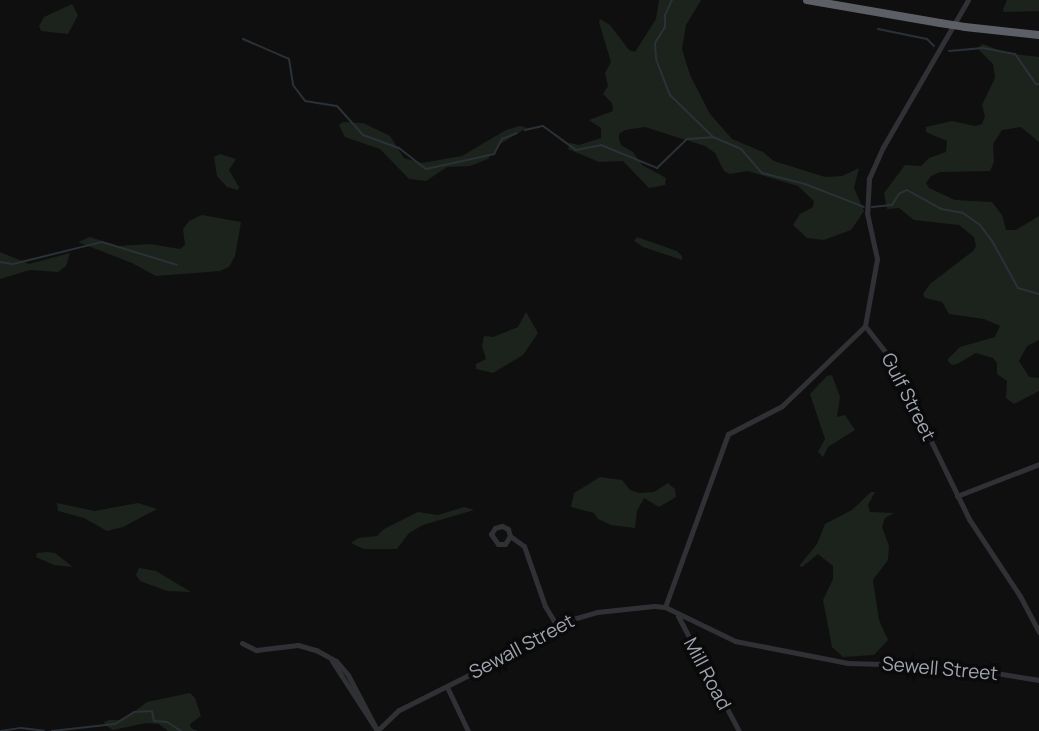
<!DOCTYPE html>
<style>
body{margin:0}
#map{position:relative;width:1039px;height:731px;overflow:hidden;background:#0f0f10;font-family:Manrope,sans-serif}
div>[style]{position:absolute}
.green>*{inset:0;background:#1c231c}
.stream>*{height:2px;margin:-1px;padding:0 1px;transform-origin:1px;border-radius:1px;background:#2a3238}
.minor>*{height:5px;margin:-2.5px;padding:0 2.5px;transform-origin:2.5px;border-radius:2.5px;background:#303135}
.highway>*{height:8px;margin:-4px;padding:0 4px;transform-origin:4px;border-radius:4px;background:#5d5f66}
.highway-bridge>*{height:8px;margin:-4px;padding:0 4px;transform-origin:4px;border-radius:4px;background:#5d5f66}
span{translate:-50% -50%;white-space:nowrap;text-align:center;line-height:1.15;-webkit-text-stroke:7px #0a0a0b;paint-order:stroke}
.street-label{font-size:19px;color:#a1a6b1}
</style>
<div id="map">
<div class="green">
<i style="clip-path:polygon(659px 0,701px 0,686px 25px,682px 49px,690px 75px,710px 114px,732px 139px,763px 152px,774px 161px,825px 177px,842px 176px,859px 168px,854px 188px,864px 211px,851px 230px,824px 240px,807px 238px,793px 225px,800px 214px,813px 207px,814px 201px,798px 186px,748px 171px,730px 174px,724px 171px,715px 153px,705px 146px,645px 127px,625px 130px,619px 134px,619px 139px,621px 145px,633px 152px,642px 165px,666px 178px,665px 185px,649px 188px,623px 161px,599px 162px,568px 149px,570px 143px,579px 145px,601px 138px,601px 128px,589px 120px,613px 111px,612px 103px,603px 94px,608px 86px,605px 73px,611px 62px,599px 22px,600px 19px,610px 25px,629px 50px,635px 52px,656px 19px)"></i>
<i style="clip-path:polygon(1007px 0,1039px 0,1039px 11px,1004px 12px,1003px 9px)"></i>
<i style="clip-path:polygon(72px 4px,78px 15px,68px 34px,41px 31px,39px 26px,44px 17px)"></i>
<i style="clip-path:polygon(983px 44px,1006px 53px,1039px 57px,1039px 142px,1021px 127px,1002px 130px,993px 144px,994px 162px,990px 171px,940px 172px,931px 176px,926px 183px,929px 188px,955px 200px,992px 202px,1002px 215px,1006px 230px,1016px 230px,1039px 216px,1039px 340px,1027px 346px,1019px 361px,1029px 377px,1039px 378px,1039px 391px,1014px 404px,1006px 398px,1007px 381px,997px 374px,997px 363px,993px 358px,976px 353px,957px 364px,952px 365px,947px 360px,960px 347px,995px 337px,1000px 326px,984px 319px,949px 314px,942px 302px,925px 298px,923px 294px,930px 284px,973px 251px,976px 246px,974px 237px,959px 225px,914px 220px,899px 208px,887px 209px,884px 193px,905px 165px,921px 166px,929px 158px,946px 152px,947px 141px,926px 132px,926px 127px,952px 121px,975px 126px,982px 124px,985px 116px,982px 105px,995px 78px,993px 64px,977px 48px)"></i>
<i style="clip-path:polygon(343px 122px,363px 123px,390px 136px,404px 158px,422px 163px,462px 156px,506px 130px,520px 126px,527px 128px,500px 144px,488px 159px,470px 166px,447px 167px,426px 181px,409px 179px,380px 149px,345px 137px,339px 125px)"></i>
<i style="clip-path:polygon(220px 154px,236px 159px,229px 170px,239px 187px,238px 190px,227px 187px,217px 176px,214px 157px)"></i>
<i style="clip-path:polygon(202px 215px,241px 222px,235px 256px,229px 267px,220px 271px,156px 276px,132px 263px,78px 242px,90px 237px,118px 246px,150px 244px,180px 249px,185px 245px,183px 229px,189px 221px)"></i>
<i style="clip-path:polygon(637px 237px,677px 251px,682px 256px,682px 260px,643px 247px,634px 241px)"></i>
<i style="clip-path:polygon(0 252px,29px 264px,70px 253px,66px 266px,58px 272px,30px 270px,0 279px)"></i>
<i style="clip-path:polygon(526px 312px,538px 333px,523px 355px,493px 373px,476px 369px,476px 364px,486px 359px,482px 346px,484px 336px,493px 337px,518px 327px)"></i>
<i style="clip-path:polygon(832px 375px,840px 397px,837px 417px,845px 415px,855px 430px,828px 447px,823px 457px,818px 452px,825px 439px,810px 394px,827px 376px)"></i>
<i style="clip-path:polygon(600px 477px,622px 480px,630px 490px,639px 493px,654px 492px,668px 483px,675px 489px,676px 497px,659px 507px,644px 498px,637px 511px,635px 528px,611px 525px,598px 519px,594px 513px,571px 507px,574px 493px)"></i>
<i style="clip-path:polygon(871px 492px,875px 492px,868px 505px,870px 512px,894px 513px,885px 518px,882px 527px,889px 546px,888px 560px,873px 580px,879px 620px,888px 640px,874px 655px,843px 657px,832px 647px,823px 600px,833px 579px,833px 566px,818px 554px,802px 567px,799px 566px,817px 544px,825px 524px,852px 510px)"></i>
<i style="clip-path:polygon(57px 503px,95px 511px,138px 503px,157px 509px,123px 527px,107px 531px,84px 518px,58px 511px)"></i>
<i style="clip-path:polygon(464px 507px,474px 510px,423px 525px,409px 533px,397px 549px,364px 549px,351px 543px,358px 538px,377px 536px,384px 529px,418px 512px,438px 515px)"></i>
<i style="clip-path:polygon(47px 552px,55px 553px,73px 567px,54px 565px,36px 557px,37px 553px)"></i>
<i style="clip-path:polygon(139px 568px,156px 571px,191px 592px,167px 591px,140px 581px,136px 575px)"></i>
<i style="clip-path:polygon(190px 693px,195px 698px,201px 716px,190px 724px,191px 728px,198px 731px,168px 731px,159px 724px,146px 723px,113px 730px,105px 725px,104px 722px,109px 720px,123px 720px,147px 702px)"></i>
</div>
<div class="stream">
<i style="left:672px;top:0;width:17px;rotate:115deg"></i>
<i style="left:665px;top:15px;width:12px;rotate:90deg"></i>
<i style="left:665px;top:27px;width:19px;rotate:122deg"></i>
<i style="left:655px;top:43px;width:16px;rotate:86deg"></i>
<i style="left:656px;top:59px;width:39px;rotate:69deg"></i>
<i style="left:670px;top:95px;width:60px;rotate:44.3deg"></i>
<i style="left:878px;top:29px;width:50px;rotate:11.5deg"></i>
<i style="left:927px;top:39px;width:10px;rotate:45deg"></i>
<i style="left:243px;top:39px;width:50px;rotate:23.5deg"></i>
<i style="left:289px;top:59px;width:26px;rotate:81deg"></i>
<i style="left:293px;top:85px;width:20px;rotate:53deg"></i>
<i style="left:305px;top:101px;width:32px;rotate:9deg"></i>
<i style="left:337px;top:106px;width:39px;rotate:48deg"></i>
<i style="left:363px;top:135px;width:38px;rotate:20deg"></i>
<i style="left:399px;top:148px;width:34px;rotate:38deg"></i>
<i style="left:426px;top:169px;width:70px;rotate:-12.4deg"></i>
<i style="left:494px;top:154px;width:17px;rotate:-62deg"></i>
<i style="left:502px;top:139px;width:16px;rotate:-22deg"></i>
<i style="left:949px;top:51px;width:34px;rotate:-5deg"></i>
<i style="left:983px;top:48px;width:33px;rotate:11deg"></i>
<i style="left:1015px;top:54px;width:37px;rotate:55deg"></i>
<i style="left:1036px;top:84px;width:3px"></i>
<i style="left:525px;top:130px;width:18px;rotate:-13deg"></i>
<i style="left:543px;top:126px;width:41px;rotate:36deg"></i>
<i style="left:576px;top:150px;width:25px;rotate:-11deg"></i>
<i style="left:601px;top:145px;width:61px;rotate:22.3deg"></i>
<i style="left:657px;top:168px;width:42px;rotate:-44deg"></i>
<i style="left:687px;top:139px;width:26px;rotate:-4deg"></i>
<i style="left:713px;top:137px;width:30px;rotate:23deg"></i>
<i style="left:741px;top:149px;width:32px;rotate:49deg"></i>
<i style="left:762px;top:173px;width:44px;rotate:14.3deg"></i>
<i style="left:805px;top:184px;width:63px;rotate:21.3deg"></i>
<i style="left:872px;top:207px;width:20px;rotate:-6deg"></i>
<i style="left:892px;top:205px;width:13px;rotate:-58deg"></i>
<i style="left:899px;top:194px;width:9px;rotate:-27deg"></i>
<i style="left:907px;top:190px;width:39px;rotate:29deg"></i>
<i style="left:941px;top:209px;width:22px;rotate:10deg"></i>
<i style="left:963px;top:213px;width:21px;rotate:35deg"></i>
<i style="left:980px;top:225px;width:20px;rotate:53deg"></i>
<i style="left:992px;top:241px;width:54px;rotate:61deg"></i>
<i style="left:1018px;top:288px;width:22px;rotate:16deg"></i>
<i style="left:0;top:262px;width:13px;rotate:9deg"></i>
<i style="left:13px;top:264px;width:92px;rotate:-13.9deg"></i>
<i style="left:102px;top:242px;width:78px;rotate:17deg"></i>
<i style="left:1px;top:731px;width:20px;rotate:-9deg"></i>
<i style="left:21px;top:728px;width:23px;rotate:7deg"></i>
<i style="left:52px;top:731px;width:63px;rotate:-6.3deg"></i>
<i style="left:115px;top:724px;width:22px;rotate:-32deg"></i>
<i style="left:134px;top:712px;width:18px;rotate:-3deg"></i>
<i style="left:152px;top:711px;width:10px;rotate:79deg"></i>
<i style="left:154px;top:721px;width:13px;rotate:4deg"></i>
<i style="left:167px;top:722px;width:17px;rotate:33deg"></i>
</div>
<div class="minor">
<i style="left:968px;top:0;width:170px;rotate:120deg"></i>
<i style="left:883px;top:147px;width:35px;rotate:114deg"></i>
<i style="left:869px;top:179px;width:34px;rotate:93deg"></i>
<i style="left:867px;top:213px;width:47px;rotate:77.7deg"></i>
<i style="left:877px;top:259px;width:68px;rotate:100.2deg"></i>
<i style="left:865px;top:326px;width:42px;rotate:51.8deg"></i>
<i style="left:891px;top:359px;width:178px;rotate:64deg"></i>
<i style="left:969px;top:519px;width:92px;rotate:56.5deg"></i>
<i style="left:1020px;top:596px;width:41px;rotate:62.2deg"></i>
<i style="left:957px;top:496px;width:88px;rotate:-21.3deg"></i>
<i style="left:510px;top:536px;width:7px;rotate:-106deg"></i>
<i style="left:508px;top:529px;width:7px;rotate:-153deg"></i>
<i style="left:502px;top:526px;width:7px;rotate:164deg"></i>
<i style="left:495px;top:528px;width:7px;rotate:124deg"></i>
<i style="left:491px;top:534px;width:12px;rotate:55deg"></i>
<i style="left:498px;top:544px;width:7px"></i>
<i style="left:505px;top:544px;width:9px;rotate:-58deg"></i>
<i style="left:510px;top:536px;width:17px;rotate:36deg"></i>
<i style="left:524px;top:546px;width:64px;rotate:70.7deg"></i>
<i style="left:545px;top:606px;width:23px;rotate:59deg"></i>
<i style="left:665px;top:607px;width:184px;rotate:-70deg"></i>
<i style="left:728px;top:434px;width:61px;rotate:-27.4deg"></i>
<i style="left:782px;top:406px;width:115px;rotate:-43.9deg"></i>
<i style="left:678px;top:616px;width:130px;rotate:62.1deg"></i>
<i style="left:242px;top:643px;width:16px;rotate:27deg"></i>
<i style="left:256px;top:650px;width:42px;rotate:-6.8deg"></i>
<i style="left:298px;top:645px;width:19px;rotate:16deg"></i>
<i style="left:316px;top:650px;width:23px;rotate:29deg"></i>
<i style="left:336px;top:661px;width:18px;rotate:49deg"></i>
<i style="left:348px;top:675px;width:62px;rotate:62.2deg"></i>
<i style="left:332px;top:661px;width:81px;rotate:57.1deg"></i>
<i style="left:447px;top:687px;width:49px;rotate:64.5deg"></i>
<i style="left:377px;top:731px;width:30px;rotate:-44deg"></i>
<i style="left:399px;top:710px;width:121px;rotate:-26.6deg"></i>
<i style="left:507px;top:656px;width:69px;rotate:-30.7deg"></i>
<i style="left:566px;top:621px;width:32px;rotate:-16deg"></i>
<i style="left:597px;top:612px;width:57px;rotate:-6deg"></i>
<i style="left:654px;top:606px;width:11px;rotate:5deg"></i>
<i style="left:665px;top:607px;width:78px;rotate:25.9deg"></i>
<i style="left:735px;top:641px;width:115px;rotate:11deg"></i>
<i style="left:848px;top:663px;width:104px;rotate:1.7deg"></i>
<i style="left:952px;top:666px;width:88px;rotate:9.1deg"></i>
</div>
<div class="highway">
<i style="left:807px;top:0;width:135px;rotate:9.8deg"></i>
<i style="left:965px;top:27px;width:74px;rotate:6.2deg"></i>
</div>
<div class="highway-bridge">
<i style="left:940px;top:23px;width:25px;rotate:9deg"></i>
</div>
<div class="street-label">
<span style="left:908px;top:397px;rotate:63deg">Gulf Street</span>
<span style="left:522px;top:647px;rotate:-28deg">Sewall Street</span>
<span style="left:940px;top:669px;rotate:5deg">Sewell Street</span>
<span style="left:707px;top:674px;rotate:62deg">Mill Road</span>
</div>
</div>
